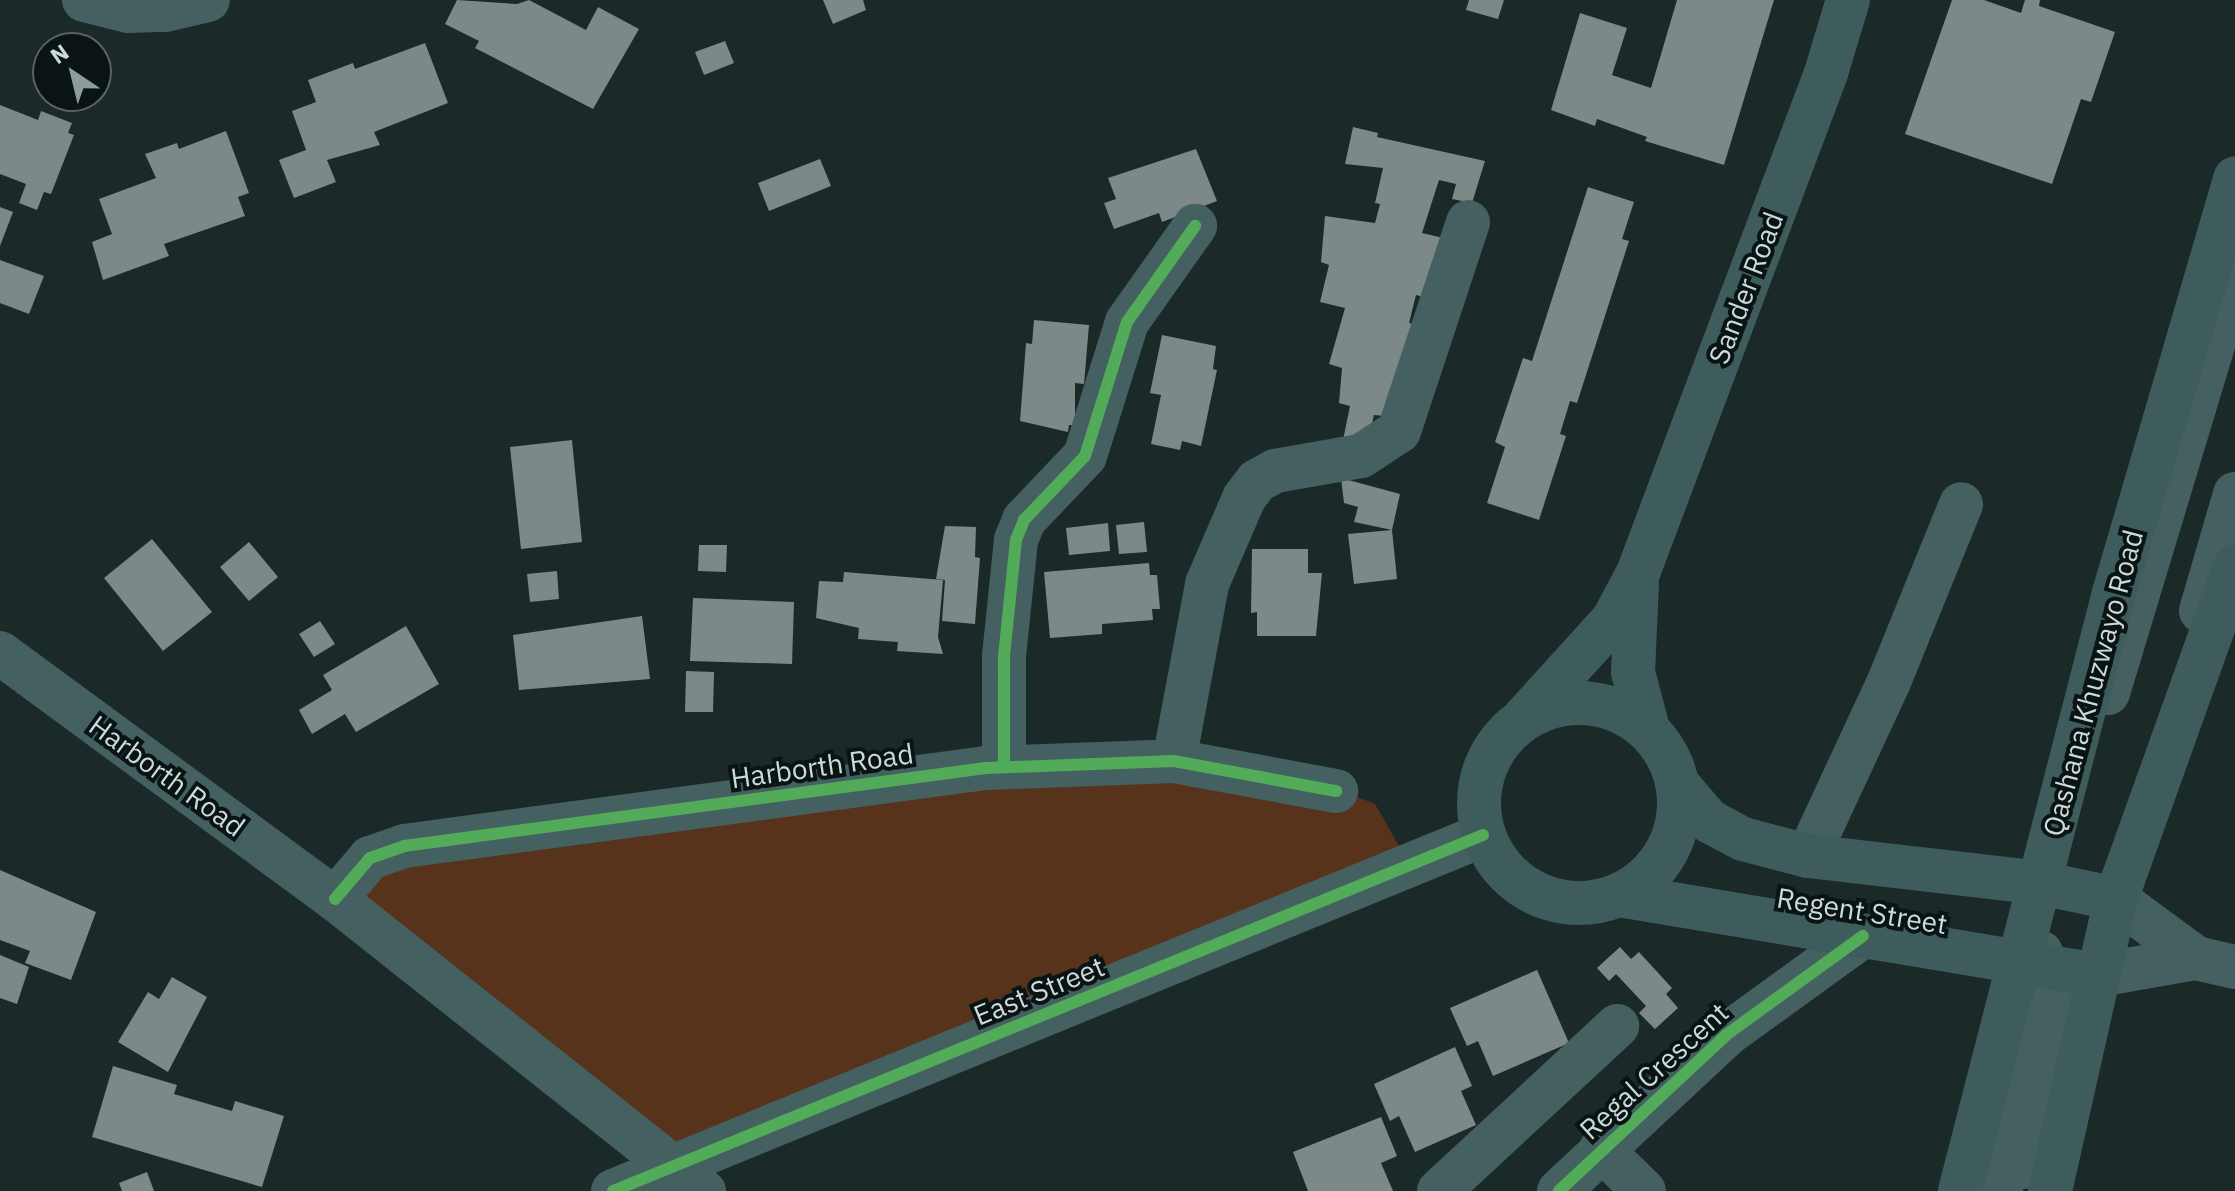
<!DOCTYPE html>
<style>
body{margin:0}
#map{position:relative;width:2235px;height:1191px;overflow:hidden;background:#1c2929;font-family:"IBM Plex Sans",sans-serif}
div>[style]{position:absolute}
.green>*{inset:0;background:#56331a}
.building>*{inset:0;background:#7d8888}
.minor>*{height:44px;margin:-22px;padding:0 22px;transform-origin:22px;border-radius:22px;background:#456060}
.major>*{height:44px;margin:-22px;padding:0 22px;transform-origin:22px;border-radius:22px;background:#3d5c5b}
.major>.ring{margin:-22px;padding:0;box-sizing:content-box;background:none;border:44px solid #3d5c5b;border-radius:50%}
.cycleway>*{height:12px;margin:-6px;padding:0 6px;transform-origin:6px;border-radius:6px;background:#51ab58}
span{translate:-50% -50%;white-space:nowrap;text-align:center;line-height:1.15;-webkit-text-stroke:8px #0a1414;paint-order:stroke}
.street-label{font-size:28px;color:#cddada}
.north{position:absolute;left:32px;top:32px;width:80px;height:80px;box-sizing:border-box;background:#0a1414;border:2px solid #586363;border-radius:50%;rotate:325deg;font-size:22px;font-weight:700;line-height:32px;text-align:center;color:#cddada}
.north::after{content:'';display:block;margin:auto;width:28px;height:36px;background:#8f9c9c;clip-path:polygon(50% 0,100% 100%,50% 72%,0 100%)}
</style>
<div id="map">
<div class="green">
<i style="clip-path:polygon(942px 774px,1337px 789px,1375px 804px,1410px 865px,674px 1169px,331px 902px,354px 869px)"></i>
</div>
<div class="building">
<i style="clip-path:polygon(457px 0,517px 4px,529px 0,586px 30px,598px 7px,639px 29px,593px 109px,475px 48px,479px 41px,445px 24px)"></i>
<i style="clip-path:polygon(823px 0,863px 0,866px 10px,833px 24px)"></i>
<i style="clip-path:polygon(1469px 0,1504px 0,1498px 19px,1466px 10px)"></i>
<i style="clip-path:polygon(1677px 0,1774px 0,1724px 165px,1645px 141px,1647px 137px,1597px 119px,1595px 126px,1551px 110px,1580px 13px,1627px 28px,1612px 75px,1651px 88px)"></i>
<i style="clip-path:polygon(1952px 0,1984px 0,2021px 13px,2025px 0,2040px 0,2039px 6px,2115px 32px,2091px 102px,2081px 99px,2052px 184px,1905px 134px)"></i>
<i style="clip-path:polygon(725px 41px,734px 63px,704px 75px,695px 52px)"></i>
<i style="clip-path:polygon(425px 43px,448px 103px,374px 132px,380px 145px,327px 160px,336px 182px,294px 198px,279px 160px,306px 150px,292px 111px,316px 102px,308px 80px,353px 63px,355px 69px)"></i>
<i style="clip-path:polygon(0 105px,38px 120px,41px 111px,72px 123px,68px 133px,74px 135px,51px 194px,44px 192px,37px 210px,19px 203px,26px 184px,0 174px)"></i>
<i style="clip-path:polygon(1353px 127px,1378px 133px,1377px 137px,1485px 161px,1472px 203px,1452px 199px,1456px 184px,1439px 180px,1422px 233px,1448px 239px,1432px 299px,1416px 295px,1409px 323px,1414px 324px,1385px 416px,1374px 415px,1367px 445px,1343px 440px,1350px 406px,1339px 403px,1342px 368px,1329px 364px,1345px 308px,1320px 302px,1329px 265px,1321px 262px,1325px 216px,1375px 223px,1380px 204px,1375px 203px,1383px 168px,1345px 164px)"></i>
<i style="clip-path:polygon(226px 131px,249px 193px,238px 197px,245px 216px,164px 244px,169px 256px,103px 280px,92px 242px,112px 234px,99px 199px,156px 178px,145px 154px,177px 143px,179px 149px)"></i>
<i style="clip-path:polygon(1196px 149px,1217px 201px,1162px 222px,1159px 213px,1114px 229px,1104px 203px,1116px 199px,1108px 178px)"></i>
<i style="clip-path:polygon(820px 159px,831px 186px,769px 211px,758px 183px)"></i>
<i style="clip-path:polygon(1588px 187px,1634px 202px,1622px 239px,1629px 241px,1577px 403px,1570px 401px,1560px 434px,1566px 436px,1539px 520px,1487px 503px,1505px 447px,1495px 442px,1523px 358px,1532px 361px)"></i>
<i style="clip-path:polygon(0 207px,13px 212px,0 246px)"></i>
<i style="clip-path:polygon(0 260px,44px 276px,29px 314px,0 303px)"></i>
<i style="clip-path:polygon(1034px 320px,1089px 325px,1084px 384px,1075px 383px,1075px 425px,1069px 425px,1068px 432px,1020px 421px,1026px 343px,1032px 344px)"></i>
<i style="clip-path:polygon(1162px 335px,1216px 346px,1213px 369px,1217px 370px,1201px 446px,1182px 441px,1180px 450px,1151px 444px,1161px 395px,1150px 393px)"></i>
<i style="clip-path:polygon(572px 440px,582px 542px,521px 549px,510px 447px)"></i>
<i style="clip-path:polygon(1341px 478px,1400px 494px,1392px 530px,1354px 522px,1358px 507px,1344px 503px)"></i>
<i style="clip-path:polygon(1144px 522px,1147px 552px,1119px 554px,1116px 525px)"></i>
<i style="clip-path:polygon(1108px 523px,1110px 551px,1069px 555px,1066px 528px)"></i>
<i style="clip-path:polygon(945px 526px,976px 527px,975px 557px,980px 558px,975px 624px,942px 621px,945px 580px,936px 579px)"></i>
<i style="clip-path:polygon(1392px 530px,1397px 579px,1354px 584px,1348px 534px)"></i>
<i style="clip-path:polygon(152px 539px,212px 612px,163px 651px,104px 578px)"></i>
<i style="clip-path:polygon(249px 542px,278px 577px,249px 601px,220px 567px)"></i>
<i style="clip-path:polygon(699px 545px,727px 545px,726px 572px,698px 571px)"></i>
<i style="clip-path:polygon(1252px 549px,1308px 549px,1308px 573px,1322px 573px,1316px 636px,1257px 636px,1257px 612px,1251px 613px)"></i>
<i style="clip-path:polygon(1149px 563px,1150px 575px,1157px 575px,1160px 609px,1152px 609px,1153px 620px,1102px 624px,1102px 634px,1050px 638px,1044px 572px)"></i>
<i style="clip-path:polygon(557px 571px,559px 599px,530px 602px,527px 574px)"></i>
<i style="clip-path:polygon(844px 572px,943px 580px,938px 637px,943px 654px,897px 651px,898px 642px,858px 639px,859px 628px,816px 618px,819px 581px,843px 582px)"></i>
<i style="clip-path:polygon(693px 598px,794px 602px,792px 664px,690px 661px)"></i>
<i style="clip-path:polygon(642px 616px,650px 679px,519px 690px,513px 635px)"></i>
<i style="clip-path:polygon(320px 621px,335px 644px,314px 657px,299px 634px)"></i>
<i style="clip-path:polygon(406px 626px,439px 684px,356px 732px,345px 714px,312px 734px,299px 710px,332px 690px,323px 675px)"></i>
<i style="clip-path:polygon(686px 671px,714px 672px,713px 712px,685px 712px)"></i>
<i style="clip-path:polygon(0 870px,96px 912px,71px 980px,25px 963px,30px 951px,0 940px)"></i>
<i style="clip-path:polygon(1620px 947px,1631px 959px,1639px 952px,1672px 988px,1666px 994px,1678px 1008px,1655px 1029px,1639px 1013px,1646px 1006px,1616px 974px,1609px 981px,1597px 968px)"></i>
<i style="clip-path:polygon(0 955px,29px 967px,17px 1004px,0 998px)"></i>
<i style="clip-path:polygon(1537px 970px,1569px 1043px,1493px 1076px,1478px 1041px,1467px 1046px,1450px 1008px)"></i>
<i style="clip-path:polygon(172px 977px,207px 997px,168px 1072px,118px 1042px,148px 992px,159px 999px)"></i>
<i style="clip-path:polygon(1455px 1047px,1472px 1086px,1461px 1091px,1476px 1125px,1415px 1152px,1399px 1116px,1390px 1121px,1374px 1084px)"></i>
<i style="clip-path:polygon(113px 1066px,177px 1085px,174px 1094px,232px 1111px,235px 1101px,284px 1116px,262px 1187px,92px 1137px)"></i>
<i style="clip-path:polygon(1381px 1117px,1397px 1156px,1381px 1163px,1393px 1191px,1308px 1191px,1293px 1152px)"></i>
<i style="clip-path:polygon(147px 1172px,154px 1191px,122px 1191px,119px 1183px)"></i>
</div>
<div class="minor">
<i style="left:84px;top:0;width:45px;rotate:14deg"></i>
<i style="left:128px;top:11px;width:37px;rotate:-2deg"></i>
<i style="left:165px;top:10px;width:44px;rotate:-13.1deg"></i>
<i style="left:2201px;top:611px;width:122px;rotate:-73.8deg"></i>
<i style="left:0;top:653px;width:416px;rotate:36.3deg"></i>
<i style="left:335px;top:899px;width:471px;rotate:38.4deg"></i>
<i style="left:2108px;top:693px;width:440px;rotate:-73.2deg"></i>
<i style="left:1174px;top:761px;width:180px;rotate:-79.4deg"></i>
<i style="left:1207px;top:584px;width:94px;rotate:-66.7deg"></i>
<i style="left:1244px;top:498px;width:21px;rotate:-53deg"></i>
<i style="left:1257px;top:481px;width:21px;rotate:-29deg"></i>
<i style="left:1275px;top:471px;width:87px;rotate:-9.9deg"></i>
<i style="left:1361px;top:456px;width:45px;rotate:-33.3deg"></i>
<i style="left:1399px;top:431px;width:220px;rotate:-71.7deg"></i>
<i style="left:1004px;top:767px;width:111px;rotate:-90deg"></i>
<i style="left:1004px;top:656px;width:117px;rotate:-84.1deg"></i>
<i style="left:1016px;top:540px;width:22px;rotate:-68deg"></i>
<i style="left:1024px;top:520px;width:88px;rotate:-46.4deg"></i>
<i style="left:1085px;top:456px;width:140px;rotate:-72.6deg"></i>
<i style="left:1127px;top:322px;width:118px;rotate:-54.7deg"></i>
<i style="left:1808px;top:856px;width:190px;rotate:-65.1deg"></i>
<i style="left:1888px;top:684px;width:194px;rotate:-67.9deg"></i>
<i style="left:335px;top:899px;width:54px;rotate:-49.5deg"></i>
<i style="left:370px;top:858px;width:36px;rotate:-19deg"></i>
<i style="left:404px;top:846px;width:587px;rotate:-7.63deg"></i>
<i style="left:986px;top:768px;width:188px;rotate:-2.1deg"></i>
<i style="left:1174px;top:761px;width:165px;rotate:10.5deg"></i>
<i style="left:2116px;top:899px;width:99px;rotate:36.4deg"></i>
<i style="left:2196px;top:958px;width:40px;rotate:13deg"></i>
<i style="left:2098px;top:975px;width:99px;rotate:-9.8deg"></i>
<i style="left:1601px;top:1149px;width:60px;rotate:44.3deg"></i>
<i style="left:2023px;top:1167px;width:180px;rotate:-72.9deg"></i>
<i style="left:613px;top:1191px;width:940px;rotate:-22.25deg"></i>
<i style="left:1439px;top:1191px;width:243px;rotate:-42.8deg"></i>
<i style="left:1559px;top:1191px;width:229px;rotate:-43deg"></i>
<i style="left:1726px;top:1035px;width:169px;rotate:-35.9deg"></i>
<i style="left:2001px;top:1191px;width:43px;rotate:-87.3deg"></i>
<i style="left:2003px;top:1148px;width:199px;rotate:-79deg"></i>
</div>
<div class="major">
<i style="left:1637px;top:584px;width:88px;rotate:92.6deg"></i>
<i style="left:1633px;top:672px;width:59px;rotate:75.3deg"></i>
<i class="ring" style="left:1479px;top:703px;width:156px;height:156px"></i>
<i style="left:1524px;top:718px;width:132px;rotate:-47.8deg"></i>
<i style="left:1613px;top:620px;width:53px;rotate:-62deg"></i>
<i style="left:1638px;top:573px;width:534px;rotate:-69.39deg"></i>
<i style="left:1826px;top:73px;width:76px;rotate:-73.2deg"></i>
<i style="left:1679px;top:786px;width:46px;rotate:49.4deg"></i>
<i style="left:1709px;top:821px;width:38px;rotate:28deg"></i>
<i style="left:1743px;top:839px;width:67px;rotate:14.7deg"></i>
<i style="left:1808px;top:856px;width:235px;rotate:6.6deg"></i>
<i style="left:2041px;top:883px;width:77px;rotate:12deg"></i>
<i style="left:1619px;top:895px;width:486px;rotate:9.5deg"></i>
<i style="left:1960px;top:1191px;width:618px;rotate:-75.56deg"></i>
<i style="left:2114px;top:593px;width:432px;rotate:-73.7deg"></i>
<i style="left:2050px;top:1191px;width:299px;rotate:-77.3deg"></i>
<i style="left:2116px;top:899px;width:354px;rotate:-70.3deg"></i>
</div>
<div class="cycleway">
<i style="left:1004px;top:767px;width:111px;rotate:-90deg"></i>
<i style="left:1004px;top:656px;width:117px;rotate:-84.1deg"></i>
<i style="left:1016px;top:540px;width:22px;rotate:-68deg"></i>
<i style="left:1024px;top:520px;width:88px;rotate:-46.4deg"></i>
<i style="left:1085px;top:456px;width:140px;rotate:-72.6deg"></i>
<i style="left:1127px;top:322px;width:118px;rotate:-54.7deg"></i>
<i style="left:335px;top:899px;width:54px;rotate:-49.5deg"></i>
<i style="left:370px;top:858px;width:36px;rotate:-19deg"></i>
<i style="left:404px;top:846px;width:587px;rotate:-7.63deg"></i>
<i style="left:986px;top:768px;width:188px;rotate:-2.1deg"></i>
<i style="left:1174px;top:761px;width:165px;rotate:10.5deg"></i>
<i style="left:613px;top:1191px;width:940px;rotate:-22.25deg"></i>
<i style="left:1559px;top:1191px;width:229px;rotate:-43deg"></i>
<i style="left:1726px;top:1035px;width:169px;rotate:-35.9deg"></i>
</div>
<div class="street-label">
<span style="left:1746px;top:288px;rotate:-69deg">Sander Road</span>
<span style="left:2093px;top:683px;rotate:-75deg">Qashana Khuzwayo Road</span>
<span style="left:822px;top:766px;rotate:-8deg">Harborth Road</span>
<span style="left:167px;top:776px;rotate:36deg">Harborth Road</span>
<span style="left:1862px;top:911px;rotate:9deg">Regent Street</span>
<span style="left:1039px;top:991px;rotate:-22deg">East Street</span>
<span style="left:1654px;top:1071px;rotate:-42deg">Regal Crescent</span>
</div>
<div class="north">N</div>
</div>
